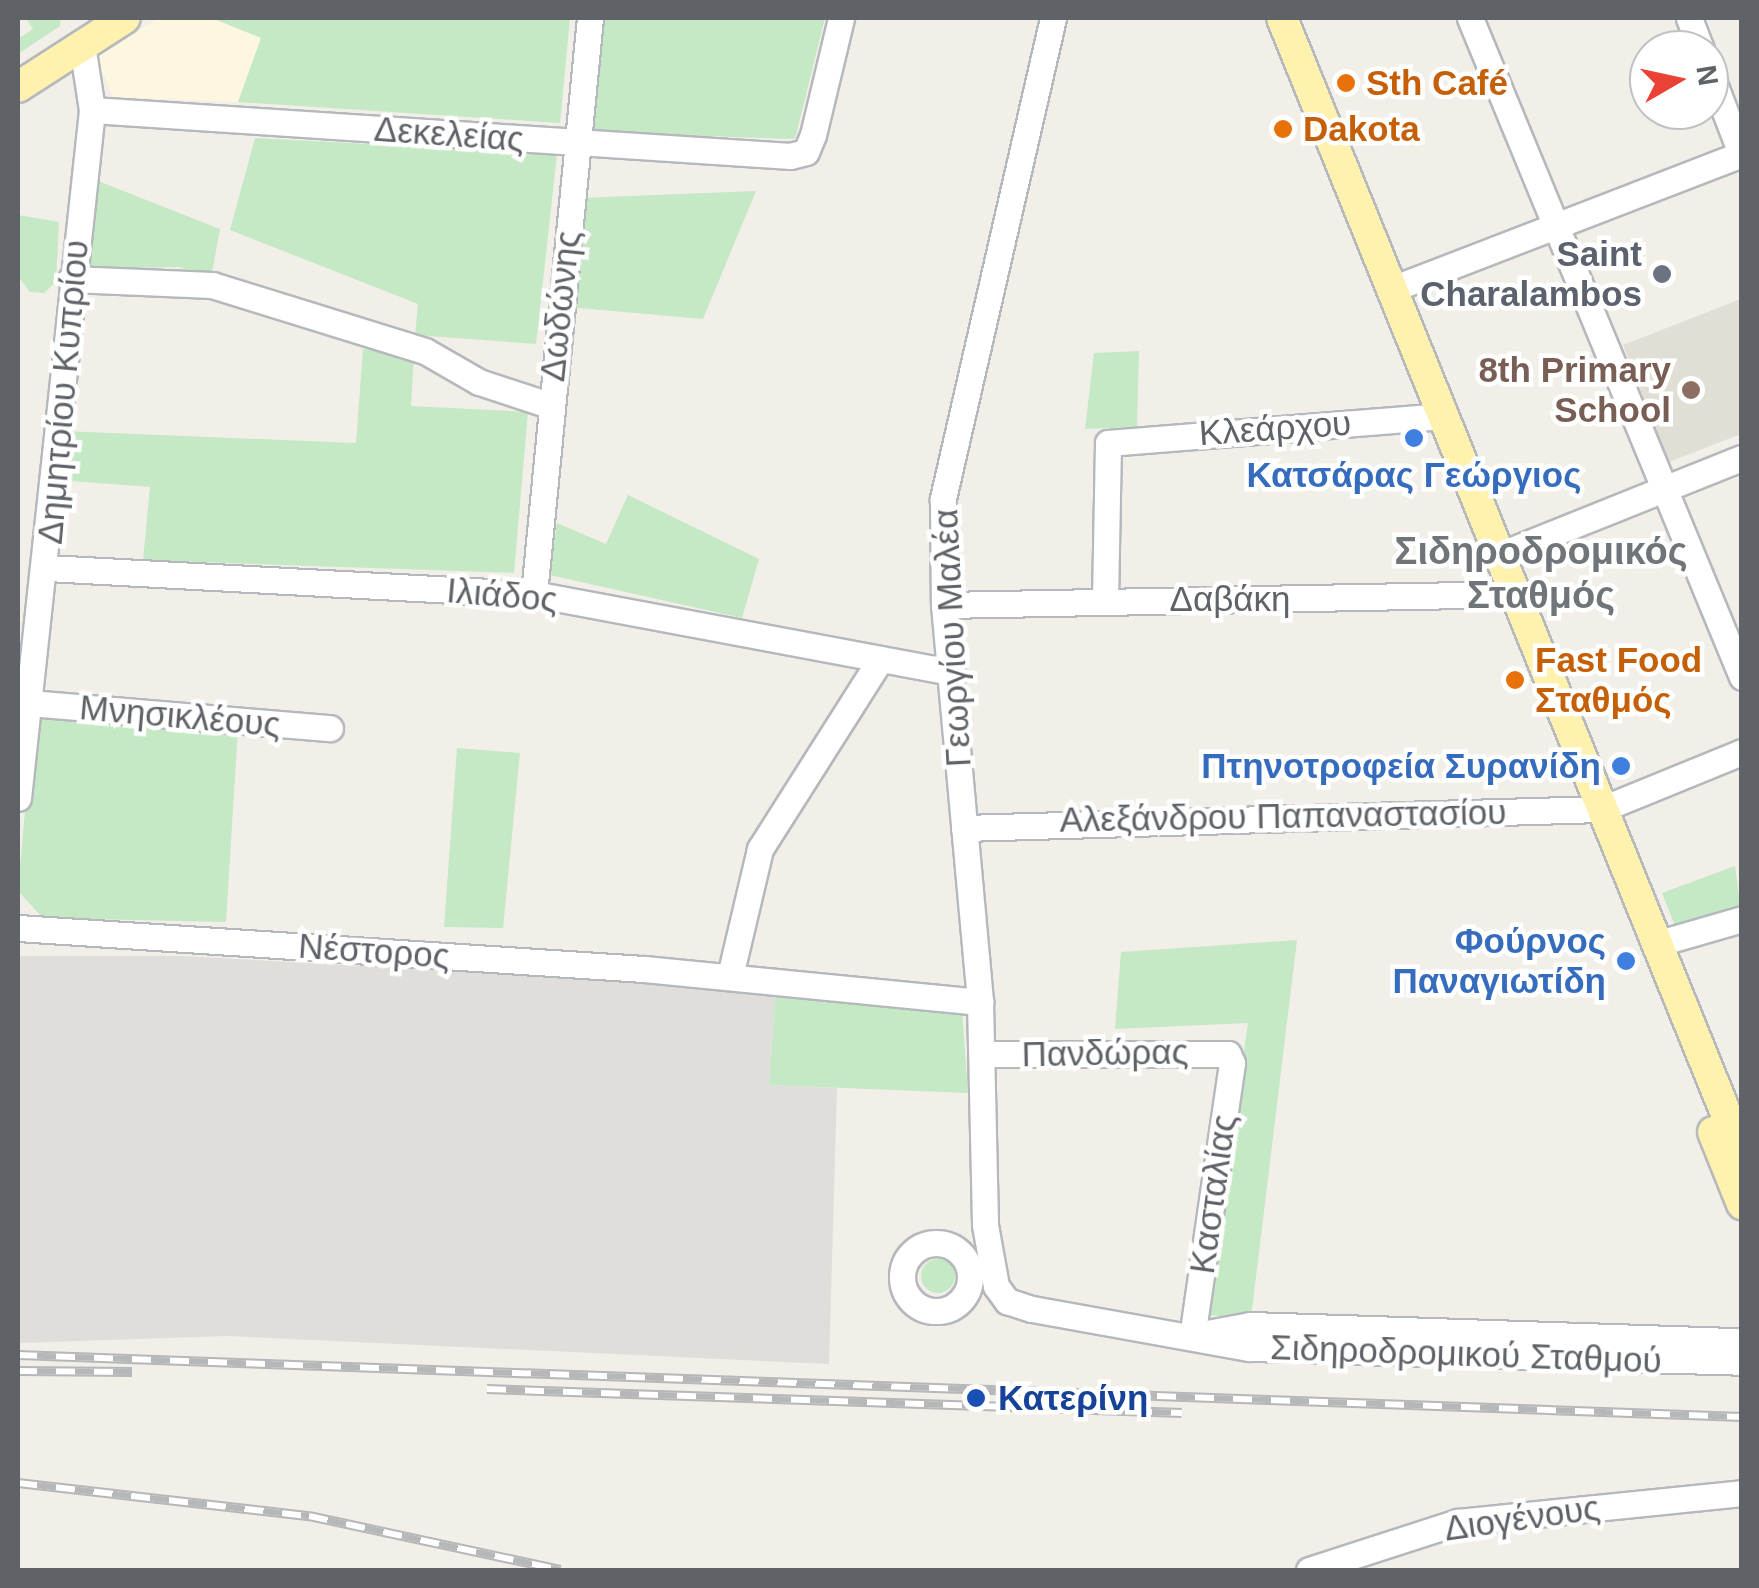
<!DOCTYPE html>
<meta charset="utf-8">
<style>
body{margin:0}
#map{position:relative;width:1759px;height:1588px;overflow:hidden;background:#f1efe8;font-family:Helvetica,sans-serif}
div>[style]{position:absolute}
.commercial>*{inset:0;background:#fef7e0}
.industrial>*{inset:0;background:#e0deda}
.education>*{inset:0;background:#e1ded6}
.green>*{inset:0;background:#c5e8c5}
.round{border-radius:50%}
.roads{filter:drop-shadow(2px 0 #b5b8bc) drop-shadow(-2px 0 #b5b8bc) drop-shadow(0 2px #b5b8bc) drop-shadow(0 -2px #b5b8bc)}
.minor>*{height:25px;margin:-12.5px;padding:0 12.5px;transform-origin:12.5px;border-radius:12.5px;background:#fff}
.minor>.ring{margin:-12.5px;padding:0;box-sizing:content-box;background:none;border:25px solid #fff;border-radius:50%}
.major>*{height:30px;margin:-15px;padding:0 15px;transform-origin:15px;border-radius:15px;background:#fff2af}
.rail>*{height:10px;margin-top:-5px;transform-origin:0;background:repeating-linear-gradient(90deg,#fff 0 19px,#b6b7b8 0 38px);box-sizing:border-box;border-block:2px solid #b6b7b8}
.dots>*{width:28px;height:28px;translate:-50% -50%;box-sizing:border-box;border:5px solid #fff;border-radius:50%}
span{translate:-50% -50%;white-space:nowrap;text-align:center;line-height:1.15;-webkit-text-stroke:9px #fff;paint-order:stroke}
.food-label{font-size:35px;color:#c56008;font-weight:700}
.left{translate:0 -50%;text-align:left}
.street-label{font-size:35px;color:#5f6368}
.worship-label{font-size:35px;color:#5b616d;font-weight:700}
.right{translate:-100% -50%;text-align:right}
.education-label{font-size:35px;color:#785e54;font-weight:700}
.shop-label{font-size:35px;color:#366cbe;font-weight:700}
.transit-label{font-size:35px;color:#164399;font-weight:700}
.neighbourhood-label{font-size:38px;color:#70757a;font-weight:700}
.frame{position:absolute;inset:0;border:20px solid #5f6368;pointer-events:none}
.north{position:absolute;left:1629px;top:30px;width:100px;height:100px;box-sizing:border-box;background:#fff;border:2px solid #bfc1c3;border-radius:50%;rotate:81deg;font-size:28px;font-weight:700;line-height:40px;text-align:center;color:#5f6368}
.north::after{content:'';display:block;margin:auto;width:35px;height:45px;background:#ea4335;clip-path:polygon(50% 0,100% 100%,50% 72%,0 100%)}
</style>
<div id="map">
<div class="commercial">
<i style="clip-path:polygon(159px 18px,212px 18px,261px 38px,238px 102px,113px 97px,96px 56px)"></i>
</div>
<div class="industrial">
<i style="clip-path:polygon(18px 956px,180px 956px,776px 988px,769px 1085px,837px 1088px,829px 1364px,228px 1336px,18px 1343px)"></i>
</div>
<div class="education">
<i style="clip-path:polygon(1741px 299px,1741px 434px,1669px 462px,1623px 345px)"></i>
</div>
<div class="green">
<i style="clip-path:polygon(26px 18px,61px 18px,60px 26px,18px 54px,18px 39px,33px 29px)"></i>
<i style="clip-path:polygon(212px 18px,570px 18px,560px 123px,238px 102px,261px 38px)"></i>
<i style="clip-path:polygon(600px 18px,825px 18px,795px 139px,586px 132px)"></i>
<i style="clip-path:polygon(255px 138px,557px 154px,536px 344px,415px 335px,418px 304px,230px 230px)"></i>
<i style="clip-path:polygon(93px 179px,220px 229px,211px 278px,179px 267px,83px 269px)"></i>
<i style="clip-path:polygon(756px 191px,703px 319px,568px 307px,580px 198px)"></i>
<i style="clip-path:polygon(18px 215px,59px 222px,56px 282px,44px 293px,30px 292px,18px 276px)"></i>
<i style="clip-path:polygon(363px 349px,414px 354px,411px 406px,528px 412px,514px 573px,143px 560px,150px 487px,58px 480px,63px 431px,356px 443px)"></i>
<i style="clip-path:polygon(1139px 351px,1137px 427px,1085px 429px,1094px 353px)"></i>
<i style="clip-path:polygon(628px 495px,759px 559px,742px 618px,550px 575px,557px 523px,606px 544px)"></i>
<i style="clip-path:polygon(34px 708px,238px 729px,226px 922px,43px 918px,18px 891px)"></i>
<i style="clip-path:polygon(457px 748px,520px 753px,503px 928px,444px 927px)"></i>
<i style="clip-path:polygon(1735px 866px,1741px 912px,1677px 931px,1662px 893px)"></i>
<i style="clip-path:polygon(1297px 940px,1251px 1318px,1204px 1315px,1248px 1023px,1115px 1029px,1121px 952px)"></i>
<i style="clip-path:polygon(776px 988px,962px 1009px,968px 1093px,769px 1085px)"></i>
<i class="round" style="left:921px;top:1259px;width:34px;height:34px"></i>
</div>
<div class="roads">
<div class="minor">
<i style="left:1053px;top:18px;width:494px;rotate:102.9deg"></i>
<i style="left:943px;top:500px;width:105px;rotate:89.5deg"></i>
<i style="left:944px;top:605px;width:399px;rotate:84.8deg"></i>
<i style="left:980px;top:1002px;width:223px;rotate:88.7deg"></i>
<i style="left:985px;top:1225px;width:62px;rotate:79.8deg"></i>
<i style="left:996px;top:1286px;width:19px;rotate:54deg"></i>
<i style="left:1007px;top:1301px;width:26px;rotate:18deg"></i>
<i style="left:1032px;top:1309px;width:220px;rotate:10.2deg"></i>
<i style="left:1249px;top:1348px;width:493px;rotate:1.6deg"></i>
<i style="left:1470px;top:18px;width:713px;rotate:67.57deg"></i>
<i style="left:1689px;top:18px;width:34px;rotate:69deg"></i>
<i style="left:1709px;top:70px;width:92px;rotate:69deg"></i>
<i style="left:92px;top:110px;width:700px;rotate:3.77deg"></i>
<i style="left:790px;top:156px;width:16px;rotate:-14deg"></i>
<i style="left:806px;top:152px;width:18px;rotate:-68deg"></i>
<i style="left:813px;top:135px;width:120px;rotate:-76.5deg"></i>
<i style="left:71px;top:279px;width:141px;rotate:2.4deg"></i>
<i style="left:212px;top:285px;width:223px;rotate:17.2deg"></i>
<i style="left:425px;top:351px;width:62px;rotate:29.9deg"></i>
<i style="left:479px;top:382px;width:74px;rotate:18.2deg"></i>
<i style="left:1392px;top:289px;width:375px;rotate:-21.1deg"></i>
<i style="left:1499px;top:555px;width:262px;rotate:-21.8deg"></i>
<i style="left:47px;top:568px;width:488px;rotate:3.1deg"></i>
<i style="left:534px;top:594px;width:425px;rotate:10.6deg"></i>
<i style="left:534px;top:594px;width:579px;rotate:-84.45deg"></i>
<i style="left:1105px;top:600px;width:157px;rotate:-88.9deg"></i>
<i style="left:1108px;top:443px;width:336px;rotate:-4.6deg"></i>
<i style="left:944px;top:605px;width:571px;rotate:-1.1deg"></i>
<i style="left:30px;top:703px;width:301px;rotate:4.8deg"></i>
<i style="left:18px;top:798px;width:692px;rotate:-83.86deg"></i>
<i style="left:92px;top:110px;width:66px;rotate:-98.7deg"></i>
<i style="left:964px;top:828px;width:638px;rotate:-1.71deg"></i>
<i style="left:1602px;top:809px;width:151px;rotate:-22.2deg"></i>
<i style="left:18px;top:928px;width:627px;rotate:3.75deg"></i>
<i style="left:644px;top:969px;width:338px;rotate:5.6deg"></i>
<i style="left:1659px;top:943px;width:86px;rotate:-16.1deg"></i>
<i style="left:730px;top:976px;width:130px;rotate:-76.7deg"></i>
<i style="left:760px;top:849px;width:224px;rotate:-57.6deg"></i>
<i style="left:982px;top:1054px;width:246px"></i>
<i style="left:1228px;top:1054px;width:10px;rotate:66deg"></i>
<i style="left:1232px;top:1063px;width:276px;rotate:98.3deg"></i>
<i class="ring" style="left:902px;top:1243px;width:43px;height:43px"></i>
<i style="left:1207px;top:1333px;width:44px;rotate:-10.5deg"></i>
<i style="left:1250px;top:1325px;width:492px;rotate:1.9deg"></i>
<i style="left:1309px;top:1570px;width:157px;rotate:-17.9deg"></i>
<i style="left:1458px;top:1522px;width:285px;rotate:-5.8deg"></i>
</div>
<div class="major">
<i style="left:1282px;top:18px;width:1225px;rotate:67.94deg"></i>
<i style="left:18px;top:87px;width:127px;rotate:-32.8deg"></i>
<i style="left:1713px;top:1132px;width:78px;rotate:68.1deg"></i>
</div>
</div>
<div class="rail">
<i style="left:18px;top:1355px;width:1725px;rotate:2.06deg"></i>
<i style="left:18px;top:1371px;width:114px;rotate:0.5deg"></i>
<i style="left:487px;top:1389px;width:695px;rotate:1.98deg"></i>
<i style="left:18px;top:1483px;width:293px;rotate:6.5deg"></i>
<i style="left:309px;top:1516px;width:257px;rotate:12.1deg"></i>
</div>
<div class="dots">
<i style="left:1346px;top:83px;background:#e8710a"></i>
<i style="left:1283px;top:129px;background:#e8710a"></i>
<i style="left:1662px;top:274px;background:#6b7280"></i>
<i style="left:1691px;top:390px;background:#8d6e63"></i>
<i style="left:1414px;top:438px;background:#3f7fe0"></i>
<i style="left:1515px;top:680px;background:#e8710a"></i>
<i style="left:1621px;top:766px;background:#3f7fe0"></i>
<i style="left:1626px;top:961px;background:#3f7fe0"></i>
<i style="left:976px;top:1398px;background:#1a4fb4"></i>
</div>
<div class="food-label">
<span class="left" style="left:1366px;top:83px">Sth Café</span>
<span class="left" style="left:1303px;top:129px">Dakota</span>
<span class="left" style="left:1535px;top:680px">Fast Food<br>Σταθμός</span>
</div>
<div class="street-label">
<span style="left:449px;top:134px;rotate:4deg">Δεκελείας</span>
<span style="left:560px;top:306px;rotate:-84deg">Δωδώνης</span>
<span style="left:63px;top:392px;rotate:-85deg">Δημητρίου Κυπρίου</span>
<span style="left:1275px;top:428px;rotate:-4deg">Κλεάρχου</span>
<span style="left:502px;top:595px;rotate:5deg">Ιλιάδος</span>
<span style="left:1230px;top:599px">Δαβάκη</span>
<span style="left:952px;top:638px;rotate:-93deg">Γεωργίου Μαλέα</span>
<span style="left:180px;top:716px;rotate:5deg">Μνησικλέους</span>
<span style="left:1283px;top:816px;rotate:-1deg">Αλεξάνδρου Παπαναστασίου</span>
<span style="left:374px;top:951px;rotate:4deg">Νέστορος</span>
<span style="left:1105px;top:1053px;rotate:-1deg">Πανδώρας</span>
<span style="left:1213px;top:1194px;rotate:-82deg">Κασταλίας</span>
<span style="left:1466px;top:1354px;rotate:2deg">Σιδηροδρομικού Σταθμού</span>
<span style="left:1522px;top:1518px;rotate:-8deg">Διογένους</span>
</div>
<div class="worship-label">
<span class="right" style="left:1642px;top:274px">Saint<br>Charalambos</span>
</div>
<div class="education-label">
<span class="right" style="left:1671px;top:390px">8th Primary<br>School</span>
</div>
<div class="shop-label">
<span style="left:1414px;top:475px">Κατσάρας Γεώργιος</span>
<span class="right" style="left:1601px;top:766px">Πτηνοτροφεία Συρανίδη</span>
<span class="right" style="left:1606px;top:961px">Φούρνος<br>Παναγιωτίδη</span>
</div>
<div class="transit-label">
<span class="left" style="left:998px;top:1398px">Κατερίνη</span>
</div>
<div class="neighbourhood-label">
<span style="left:1541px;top:574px">Σιδηροδρομικός<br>Σταθμός</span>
</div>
<div class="frame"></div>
<div class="north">N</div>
</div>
